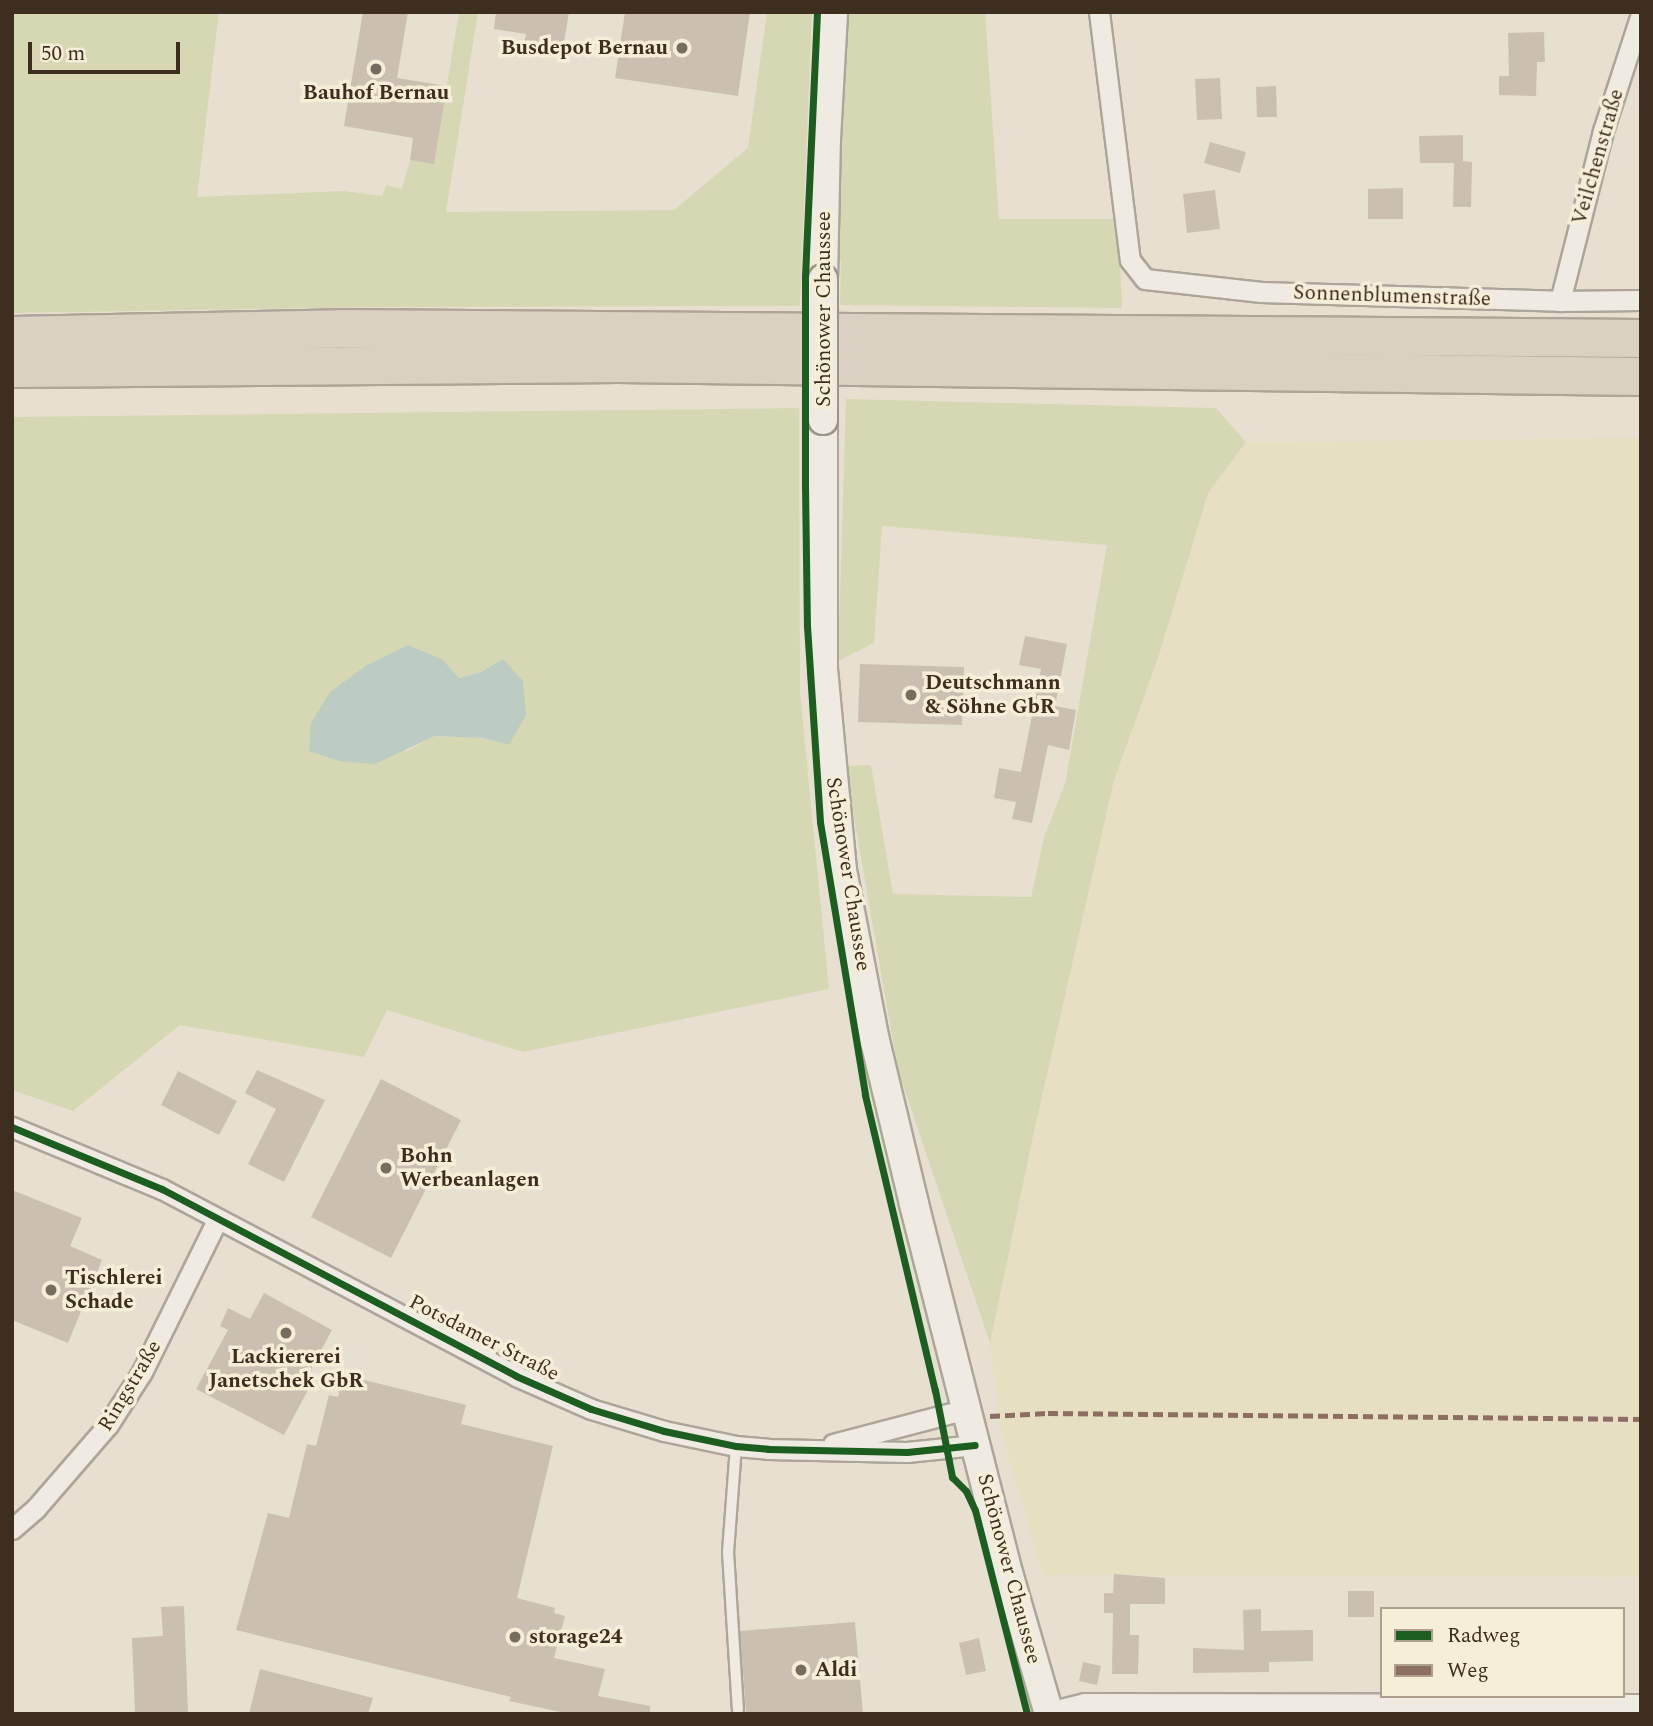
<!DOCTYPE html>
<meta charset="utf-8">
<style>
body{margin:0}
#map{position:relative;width:1653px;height:1726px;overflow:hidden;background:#e7e0d1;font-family:Spectral,serif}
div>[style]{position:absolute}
.farmland>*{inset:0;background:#e6dfc2}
.green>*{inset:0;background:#d6d7b3}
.water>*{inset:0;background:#bcccc2}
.building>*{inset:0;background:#cbbfb2}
.roads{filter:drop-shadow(2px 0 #ada599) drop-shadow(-2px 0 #ada599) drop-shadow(0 2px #ada599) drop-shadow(0 -2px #ada599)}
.lane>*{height:10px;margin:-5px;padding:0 5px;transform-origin:5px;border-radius:5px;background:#efebe3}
.street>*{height:19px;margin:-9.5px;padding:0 9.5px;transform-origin:9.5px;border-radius:9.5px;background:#efebe3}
.secondary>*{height:28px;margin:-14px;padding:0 14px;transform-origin:14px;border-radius:14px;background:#efebe3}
.highway>*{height:37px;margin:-18.5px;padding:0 18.5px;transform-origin:18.5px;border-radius:18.5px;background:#dad1c2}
.bridges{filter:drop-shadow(2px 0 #9c958a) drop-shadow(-2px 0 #9c958a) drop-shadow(0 2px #9c958a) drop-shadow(0 -2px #9c958a)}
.secondary-bridge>*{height:28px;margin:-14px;padding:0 14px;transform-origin:14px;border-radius:14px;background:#efebe3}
.quiet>*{height:5px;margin-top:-2.5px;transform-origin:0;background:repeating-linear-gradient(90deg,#8d6e63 0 10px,transparent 0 15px)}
.cycleway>*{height:7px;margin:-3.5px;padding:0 3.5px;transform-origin:3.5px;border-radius:3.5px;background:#1b5e20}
.dots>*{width:19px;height:19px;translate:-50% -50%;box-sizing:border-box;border:4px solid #f7eed8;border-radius:50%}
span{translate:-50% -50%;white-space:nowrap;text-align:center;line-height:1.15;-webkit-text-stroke:7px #f7eed8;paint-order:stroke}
.poi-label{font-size:21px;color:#3d2e20;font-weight:700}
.right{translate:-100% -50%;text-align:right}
.left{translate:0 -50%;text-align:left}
.street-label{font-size:21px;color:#3d2e20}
.frame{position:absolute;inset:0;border:14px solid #3d2e20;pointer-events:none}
.legend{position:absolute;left:1380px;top:1607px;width:245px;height:91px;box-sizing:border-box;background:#f7eed8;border:2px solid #ada18e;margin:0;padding:9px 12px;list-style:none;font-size:21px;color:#3d2e20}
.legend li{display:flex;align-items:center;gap:14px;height:35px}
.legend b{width:35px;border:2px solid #ada18e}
.scale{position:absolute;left:28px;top:42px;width:152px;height:32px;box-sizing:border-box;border:4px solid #3d2e20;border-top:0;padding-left:9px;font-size:21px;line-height:24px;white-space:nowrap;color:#3d2e20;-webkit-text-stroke:5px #f7eed8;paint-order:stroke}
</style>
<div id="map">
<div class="farmland">
<i style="clip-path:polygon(1641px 438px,1641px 1577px,1043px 1575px,1000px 1429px,990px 1343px,1033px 1136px,1114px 780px,1158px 658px,1208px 493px,1246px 442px)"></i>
</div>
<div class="green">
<i style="clip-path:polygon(12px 12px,219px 12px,197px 197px,344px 191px,382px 196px,386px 185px,402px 189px,410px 160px,434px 163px,459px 12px,478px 12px,446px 212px,674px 210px,748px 148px,767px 12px,812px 12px,800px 306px,373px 307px,12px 313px)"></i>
<i style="clip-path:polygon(844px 12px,985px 12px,999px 219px,1118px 219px,1122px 308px,840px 305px,841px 259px,834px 260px)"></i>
<i style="clip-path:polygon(846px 399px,1216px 408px,1246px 442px,1208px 493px,1158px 658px,1114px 780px,1033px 1136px,990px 1343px,898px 1070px,845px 766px,871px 765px,893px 894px,1031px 897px,1044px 837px,1065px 784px,1107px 545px,882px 526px,874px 643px,838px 661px)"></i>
<i style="clip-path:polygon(evenodd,799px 408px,800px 693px,829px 989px,523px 1052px,387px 1010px,364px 1057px,180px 1025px,73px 1111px,12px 1090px,12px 417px,799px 408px,503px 659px,509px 745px,483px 738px,435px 736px,405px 752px,443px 660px,459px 678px,481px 672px,503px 659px)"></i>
</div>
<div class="water">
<i style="clip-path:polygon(408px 645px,443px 660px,459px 678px,481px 672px,503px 659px,523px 681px,526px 715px,509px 745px,483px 738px,435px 736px,375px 764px,339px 761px,309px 751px,311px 723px,330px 692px,367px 665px)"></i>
</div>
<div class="building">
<i style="clip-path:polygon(363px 12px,408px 12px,397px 78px,447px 86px,434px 164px,410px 160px,413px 138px,344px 126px)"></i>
<i style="clip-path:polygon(496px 12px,569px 12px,562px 54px,523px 49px,526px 34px,494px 29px)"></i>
<i style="clip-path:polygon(625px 12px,750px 12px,738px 96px,615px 78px)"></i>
<i style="clip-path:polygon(1544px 32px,1545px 62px,1537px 62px,1536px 96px,1499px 95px,1499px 76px,1509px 76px,1508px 33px)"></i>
<i style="clip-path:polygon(1220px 78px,1222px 119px,1197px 120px,1195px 79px)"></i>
<i style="clip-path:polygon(1276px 86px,1277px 117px,1257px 117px,1256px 87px)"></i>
<i style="clip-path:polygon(1463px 135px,1463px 161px,1472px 162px,1471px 207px,1453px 207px,1454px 163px,1420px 163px,1419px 136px)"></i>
<i style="clip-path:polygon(1210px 142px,1246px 152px,1240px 173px,1204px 163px)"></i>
<i style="clip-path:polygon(1403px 188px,1403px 219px,1368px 219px,1368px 189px)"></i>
<i style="clip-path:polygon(1215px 190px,1220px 229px,1187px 233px,1183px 194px)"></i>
<i style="clip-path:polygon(1025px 636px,1067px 644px,1055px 706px,1076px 710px,1069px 750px,1048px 745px,1032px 823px,1012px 819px,1016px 802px,994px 798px,999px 768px,1021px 772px,1041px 669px,1019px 665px)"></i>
<i style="clip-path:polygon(860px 664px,964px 667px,962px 725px,858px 722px)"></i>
<i style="clip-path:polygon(257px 1070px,325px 1100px,284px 1182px,248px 1164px,276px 1109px,245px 1093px)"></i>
<i style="clip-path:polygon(178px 1071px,237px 1101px,219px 1135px,161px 1105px)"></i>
<i style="clip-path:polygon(381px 1079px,461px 1120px,391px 1258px,311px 1217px)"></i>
<i style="clip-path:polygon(12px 1190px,82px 1218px,70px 1246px,102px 1260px,68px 1343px,12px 1320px)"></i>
<i style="clip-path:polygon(264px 1293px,332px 1330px,301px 1388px,308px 1390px,284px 1435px,196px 1389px,228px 1330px,220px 1326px,228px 1308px,250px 1319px)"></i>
<i style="clip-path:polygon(344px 1375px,466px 1405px,461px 1424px,553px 1446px,517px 1598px,555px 1608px,554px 1613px,565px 1616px,554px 1658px,605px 1669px,598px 1696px,650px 1706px,650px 1714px,570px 1714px,509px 1701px,511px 1697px,236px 1630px,268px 1513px,289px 1518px,307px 1444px,316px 1446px,329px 1395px,338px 1397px)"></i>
<i style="clip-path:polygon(1114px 1574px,1165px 1578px,1165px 1604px,1130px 1604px,1130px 1635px,1139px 1635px,1138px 1674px,1112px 1674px,1113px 1613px,1104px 1613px,1104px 1593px,1113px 1593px)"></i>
<i style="clip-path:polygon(1348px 1591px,1374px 1591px,1374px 1617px,1348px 1617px)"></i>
<i style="clip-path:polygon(184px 1606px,188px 1714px,135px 1714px,132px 1638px,163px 1636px,161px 1607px)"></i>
<i style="clip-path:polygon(1261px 1609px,1261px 1631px,1313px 1630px,1313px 1661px,1269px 1662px,1269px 1672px,1193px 1673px,1193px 1648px,1244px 1650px,1243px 1610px)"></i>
<i style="clip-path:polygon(855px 1622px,863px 1714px,746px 1714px,740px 1631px)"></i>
<i style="clip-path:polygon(979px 1638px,986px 1671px,966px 1675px,959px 1643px)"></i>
<i style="clip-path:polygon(1083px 1662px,1101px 1666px,1097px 1685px,1079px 1681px)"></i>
<i style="clip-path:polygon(260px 1669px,373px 1698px,368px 1714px,249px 1714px)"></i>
</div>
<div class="roads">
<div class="lane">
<i style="left:736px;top:1446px;width:106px;rotate:94.3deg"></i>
<i style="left:728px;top:1552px;width:158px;rotate:86.4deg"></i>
</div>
<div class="street">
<i style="left:1099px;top:12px;width:250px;rotate:82.9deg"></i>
<i style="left:1130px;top:260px;width:24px;rotate:52deg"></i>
<i style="left:1145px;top:279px;width:117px;rotate:6.4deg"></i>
<i style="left:1261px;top:292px;width:299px;rotate:1.7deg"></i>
<i style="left:1560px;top:301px;width:81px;rotate:-0.7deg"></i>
<i style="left:1560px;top:301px;width:175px;rotate:-75.8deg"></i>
<i style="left:1603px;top:131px;width:123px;rotate:-72deg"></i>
<i style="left:12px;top:1127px;width:162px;rotate:22.5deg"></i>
<i style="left:162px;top:1189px;width:400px;rotate:27.8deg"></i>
<i style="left:516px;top:1376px;width:82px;rotate:23.7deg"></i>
<i style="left:591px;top:1409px;width:76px;rotate:16.8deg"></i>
<i style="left:664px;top:1431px;width:74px;rotate:11.8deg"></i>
<i style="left:736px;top:1446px;width:32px;rotate:5deg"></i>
<i style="left:768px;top:1449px;width:139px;rotate:1.2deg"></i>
<i style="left:907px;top:1452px;width:68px;rotate:-5.9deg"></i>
<i style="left:833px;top:1444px;width:138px;rotate:-14.7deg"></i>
<i style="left:12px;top:1529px;width:32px;rotate:-41deg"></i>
<i style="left:36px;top:1508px;width:110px;rotate:-49.1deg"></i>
<i style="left:108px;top:1425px;width:63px;rotate:-57.3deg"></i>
<i style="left:142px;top:1372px;width:169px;rotate:-63.7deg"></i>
<i style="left:1049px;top:1712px;width:36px;rotate:-14deg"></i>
<i style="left:1084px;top:1703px;width:557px;rotate:0.1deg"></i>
</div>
<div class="secondary">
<i style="left:823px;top:279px;width:140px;rotate:-88.8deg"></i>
<i style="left:826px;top:139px;width:127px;rotate:-86.8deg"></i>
<i style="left:823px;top:420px;width:249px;rotate:90deg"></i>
<i style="left:823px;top:669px;width:202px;rotate:84.6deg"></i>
<i style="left:842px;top:870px;width:174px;rotate:79.1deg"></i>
<i style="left:875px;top:1041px;width:168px;rotate:76.5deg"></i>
<i style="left:914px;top:1204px;width:384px;rotate:75.7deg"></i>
<i style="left:1009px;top:1576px;width:144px;rotate:73.8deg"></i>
</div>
<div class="highway">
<i style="left:12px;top:335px;width:328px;rotate:-1.2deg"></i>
<i style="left:340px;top:328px;width:1301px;rotate:0.44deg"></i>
<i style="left:12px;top:368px;width:606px;rotate:-0.47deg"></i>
<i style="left:618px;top:363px;width:1023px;rotate:0.73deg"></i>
</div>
</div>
<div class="bridges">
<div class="secondary-bridge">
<i style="left:823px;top:420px;width:141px;rotate:-90deg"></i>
</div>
</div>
<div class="quiet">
<i style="left:990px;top:1416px;width:58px;rotate:-3deg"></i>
<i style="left:1048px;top:1413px;width:593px;rotate:0.58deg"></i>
</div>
<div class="cycleway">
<i style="left:817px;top:12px;width:266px;rotate:92.6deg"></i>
<i style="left:805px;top:278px;width:208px;rotate:90deg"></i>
<i style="left:805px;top:486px;width:140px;rotate:89.2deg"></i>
<i style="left:807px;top:626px;width:196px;rotate:86.2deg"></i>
<i style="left:820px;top:822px;width:277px;rotate:80.6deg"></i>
<i style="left:865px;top:1095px;width:303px;rotate:76.7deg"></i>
<i style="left:935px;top:1390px;width:89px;rotate:78.9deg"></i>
<i style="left:952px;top:1477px;width:20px;rotate:45deg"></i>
<i style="left:966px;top:1491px;width:21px;rotate:65deg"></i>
<i style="left:975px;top:1510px;width:211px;rotate:75.7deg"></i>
<i style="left:12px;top:1127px;width:162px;rotate:22.5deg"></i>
<i style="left:162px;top:1189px;width:400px;rotate:27.8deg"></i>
<i style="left:516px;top:1376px;width:82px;rotate:23.7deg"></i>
<i style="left:591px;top:1409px;width:76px;rotate:16.8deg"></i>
<i style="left:664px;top:1431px;width:74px;rotate:11.8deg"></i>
<i style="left:736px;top:1446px;width:32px;rotate:5deg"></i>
<i style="left:768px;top:1449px;width:139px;rotate:1.2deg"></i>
<i style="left:907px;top:1452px;width:68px;rotate:-5.9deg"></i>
</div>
<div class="dots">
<i style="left:682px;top:48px;background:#786c5e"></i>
<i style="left:376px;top:69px;background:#786c5e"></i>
<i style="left:911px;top:695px;background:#786c5e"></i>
<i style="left:386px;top:1168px;background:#786c5e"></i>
<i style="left:51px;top:1290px;background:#786c5e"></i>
<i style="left:286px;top:1333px;background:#786c5e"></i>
<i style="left:515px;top:1637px;background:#786c5e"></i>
<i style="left:801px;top:1670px;background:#786c5e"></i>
</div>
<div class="poi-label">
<span class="right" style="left:668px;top:48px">Busdepot Bernau</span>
<span style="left:376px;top:93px">Bauhof Bernau</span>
<span class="left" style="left:925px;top:695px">Deutschmann<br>&amp; Söhne GbR</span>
<span class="left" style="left:400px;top:1168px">Bohn<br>Werbeanlagen</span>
<span class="left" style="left:65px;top:1290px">Tischlerei<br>Schade</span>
<span style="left:286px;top:1369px">Lackiererei<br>Janetschek GbR</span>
<span class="left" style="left:529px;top:1637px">storage24</span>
<span class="left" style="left:815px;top:1670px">Aldi</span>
</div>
<div class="street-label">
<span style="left:1598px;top:157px;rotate:-74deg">Veilchenstraße</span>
<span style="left:1392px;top:296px;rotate:2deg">Sonnenblumenstraße</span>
<span style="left:824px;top:309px;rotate:-90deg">Schönower Chaussee</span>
<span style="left:848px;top:874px;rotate:81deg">Schönower Chaussee</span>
<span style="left:484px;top:1338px;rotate:27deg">Potsdamer Straße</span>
<span style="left:130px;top:1386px;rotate:-59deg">Ringstraße</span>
<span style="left:1009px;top:1569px;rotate:75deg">Schönower Chaussee</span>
</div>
<div class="frame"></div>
<ul class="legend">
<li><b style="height:9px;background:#1b5e20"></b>Radweg</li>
<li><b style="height:9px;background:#8d6e63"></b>Weg</li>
</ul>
<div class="scale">50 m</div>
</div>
